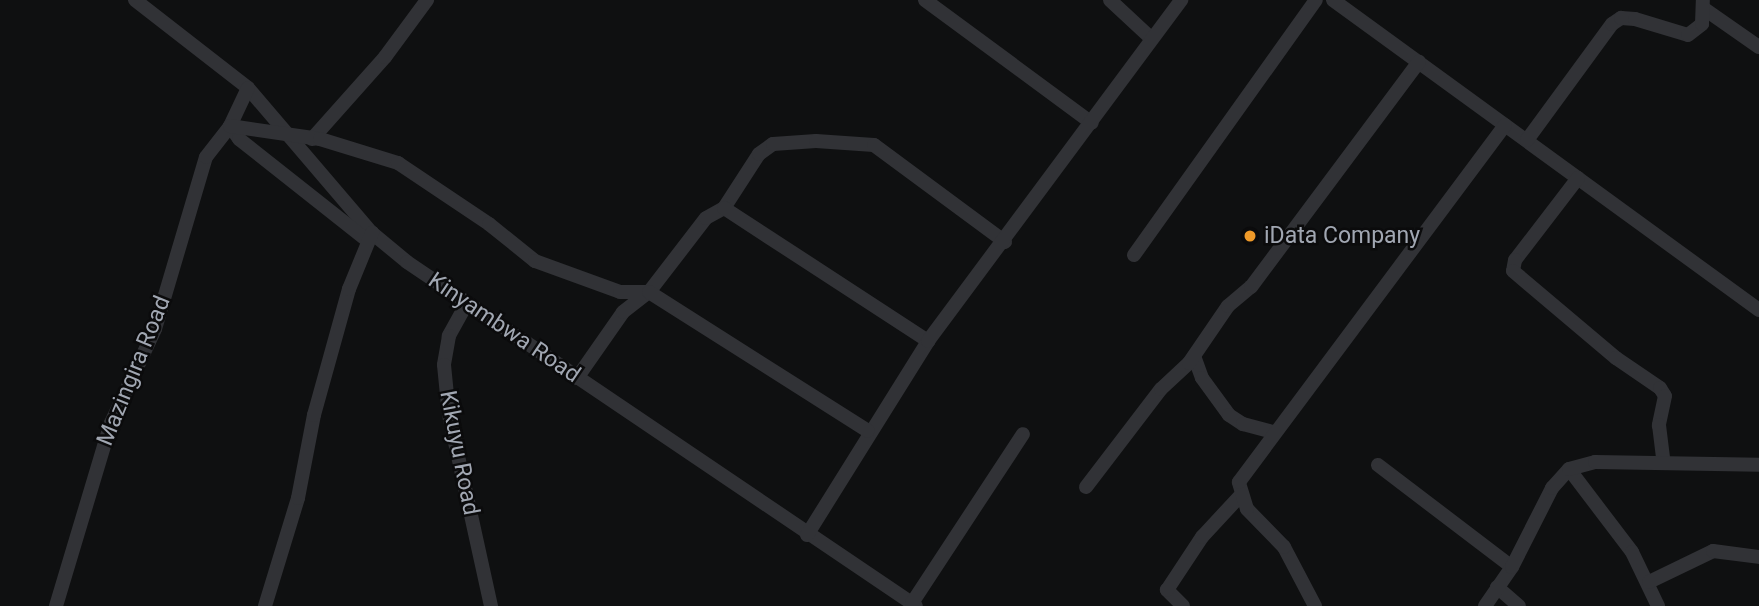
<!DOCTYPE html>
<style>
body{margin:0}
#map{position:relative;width:1759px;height:606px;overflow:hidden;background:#0f1011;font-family:Roboto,sans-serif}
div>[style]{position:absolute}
.minor>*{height:14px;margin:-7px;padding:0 7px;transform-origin:7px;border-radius:7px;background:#313236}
.dots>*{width:19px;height:19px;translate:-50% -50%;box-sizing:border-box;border:4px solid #0b0b0c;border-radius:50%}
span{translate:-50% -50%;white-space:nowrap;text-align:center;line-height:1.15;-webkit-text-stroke:5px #0b0b0c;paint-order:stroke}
.poi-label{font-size:23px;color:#a1a7b2}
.left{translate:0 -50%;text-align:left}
.street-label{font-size:23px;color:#a1a7b2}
</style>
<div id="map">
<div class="minor">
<i style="left:135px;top:0;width:143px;rotate:37.9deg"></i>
<i style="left:248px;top:88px;width:191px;rotate:49.5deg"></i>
<i style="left:372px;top:233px;width:45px;rotate:39.6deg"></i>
<i style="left:407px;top:262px;width:614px;rotate:34.05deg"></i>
<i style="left:925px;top:0;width:207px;rotate:36.4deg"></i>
<i style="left:1110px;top:0;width:57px;rotate:42.9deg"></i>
<i style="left:1333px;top:0;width:527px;rotate:36.04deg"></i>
<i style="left:1703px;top:8px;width:68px;rotate:34.9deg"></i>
<i style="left:248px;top:88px;width:42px;rotate:115.3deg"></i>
<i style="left:230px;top:126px;width:16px;rotate:55deg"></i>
<i style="left:239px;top:139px;width:164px;rotate:38.3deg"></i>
<i style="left:312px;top:139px;width:110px;rotate:-48.3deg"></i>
<i style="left:385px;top:57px;width:71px;rotate:-53.6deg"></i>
<i style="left:1527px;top:140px;width:144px;rotate:-53.8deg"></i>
<i style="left:1612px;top:24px;width:11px;rotate:-34deg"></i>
<i style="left:1621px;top:18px;width:14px;rotate:4deg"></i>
<i style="left:1635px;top:19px;width:55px;rotate:16.8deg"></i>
<i style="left:1688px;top:35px;width:18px;rotate:-38deg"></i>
<i style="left:1702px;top:24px;width:24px;rotate:-88deg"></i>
<i style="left:1578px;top:178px;width:103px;rotate:127.5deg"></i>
<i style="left:1515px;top:260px;width:11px;rotate:100deg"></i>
<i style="left:1513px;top:271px;width:135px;rotate:40.2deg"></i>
<i style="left:1616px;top:358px;width:53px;rotate:34.3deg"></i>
<i style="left:1660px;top:388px;width:9px;rotate:58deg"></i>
<i style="left:1665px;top:396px;width:30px;rotate:102deg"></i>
<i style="left:1659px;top:425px;width:38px;rotate:83deg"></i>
<i style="left:724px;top:208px;width:64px;rotate:-57.1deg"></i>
<i style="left:759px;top:154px;width:17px;rotate:-36deg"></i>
<i style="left:773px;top:144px;width:43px;rotate:-4deg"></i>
<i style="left:816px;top:141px;width:58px;rotate:3.9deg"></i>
<i style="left:874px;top:145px;width:163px;rotate:36.5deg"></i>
<i style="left:1134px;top:255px;width:313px;rotate:-54.5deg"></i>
<i style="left:467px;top:303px;width:38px;rotate:119deg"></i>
<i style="left:449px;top:336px;width:29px;rotate:100deg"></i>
<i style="left:444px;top:365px;width:50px;rotate:84.3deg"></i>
<i style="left:449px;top:415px;width:196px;rotate:77.6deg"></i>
<i style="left:1194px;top:356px;width:23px;rotate:70deg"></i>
<i style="left:1202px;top:378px;width:46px;rotate:53.9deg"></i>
<i style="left:1229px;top:415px;width:17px;rotate:33deg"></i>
<i style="left:1243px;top:424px;width:31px;rotate:15deg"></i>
<i style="left:577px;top:378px;width:80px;rotate:-55.1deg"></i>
<i style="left:623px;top:312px;width:33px;rotate:-38deg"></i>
<i style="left:649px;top:292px;width:93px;rotate:-52.4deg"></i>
<i style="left:706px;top:218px;width:21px;rotate:-29deg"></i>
<i style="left:724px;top:208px;width:244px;rotate:33.1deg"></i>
<i style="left:1378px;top:465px;width:168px;rotate:37.3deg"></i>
<i style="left:1569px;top:469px;width:104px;rotate:52.8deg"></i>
<i style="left:1632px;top:552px;width:60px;rotate:64.3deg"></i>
<i style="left:1086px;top:487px;width:123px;rotate:-52.6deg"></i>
<i style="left:1161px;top:389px;width:38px;rotate:-43deg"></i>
<i style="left:1189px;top:363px;width:69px;rotate:-55.6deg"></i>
<i style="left:1228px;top:306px;width:30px;rotate:-40deg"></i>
<i style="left:1251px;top:287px;width:281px;rotate:-53.3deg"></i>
<i style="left:807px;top:535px;width:229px;rotate:-58deg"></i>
<i style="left:928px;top:341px;width:425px;rotate:-53.4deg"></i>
<i style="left:1649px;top:582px;width:71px;rotate:-25.8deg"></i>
<i style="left:1713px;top:551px;width:46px;rotate:7.4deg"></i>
<i style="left:1497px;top:587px;width:29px;rotate:41deg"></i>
<i style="left:912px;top:603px;width:202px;rotate:-56.7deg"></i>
<i style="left:56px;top:606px;width:191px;rotate:-73.3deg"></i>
<i style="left:111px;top:423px;width:104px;rotate:-64.9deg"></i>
<i style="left:155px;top:329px;width:179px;rotate:-73.5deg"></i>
<i style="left:206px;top:157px;width:39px;rotate:-52deg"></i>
<i style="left:230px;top:126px;width:91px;rotate:8.2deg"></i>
<i style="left:320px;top:139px;width:82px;rotate:17.1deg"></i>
<i style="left:398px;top:163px;width:110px;rotate:33.8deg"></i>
<i style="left:489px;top:224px;width:59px;rotate:38.8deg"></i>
<i style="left:535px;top:261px;width:90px;rotate:20deg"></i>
<i style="left:620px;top:292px;width:29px"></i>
<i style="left:649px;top:292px;width:259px;rotate:32.4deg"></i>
<i style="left:265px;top:606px;width:113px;rotate:-73deg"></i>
<i style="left:298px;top:498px;width:85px;rotate:-79.1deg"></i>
<i style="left:314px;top:415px;width:131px;rotate:-74.5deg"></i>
<i style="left:349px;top:289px;width:61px;rotate:-67.7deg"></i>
<i style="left:1183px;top:606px;width:23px;rotate:-135deg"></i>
<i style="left:1167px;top:590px;width:64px;rotate:-56.6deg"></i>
<i style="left:1202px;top:537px;width:56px;rotate:-47.2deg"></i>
<i style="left:1315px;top:606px;width:67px;rotate:-117.7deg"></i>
<i style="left:1284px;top:547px;width:53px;rotate:-134.2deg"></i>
<i style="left:1247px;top:509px;width:28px;rotate:-107deg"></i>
<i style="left:1239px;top:482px;width:445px;rotate:-53.3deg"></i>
<i style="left:1485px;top:606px;width:47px;rotate:-55.3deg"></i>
<i style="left:1512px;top:567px;width:89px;rotate:-63.1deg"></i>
<i style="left:1552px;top:488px;width:25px;rotate:-48deg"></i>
<i style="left:1569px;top:469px;width:27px;rotate:-15deg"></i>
<i style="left:1595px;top:462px;width:164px;rotate:1deg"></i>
</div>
<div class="dots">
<i style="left:1250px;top:236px;background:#ef9a29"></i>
</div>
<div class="poi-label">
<span class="left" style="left:1264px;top:236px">iData Company</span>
</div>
<div class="street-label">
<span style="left:504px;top:328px;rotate:34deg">Kinyambwa Road</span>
<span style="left:134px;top:371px;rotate:-68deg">Mazingira Road</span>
<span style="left:459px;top:453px;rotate:79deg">Kikuyu Road</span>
</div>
</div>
